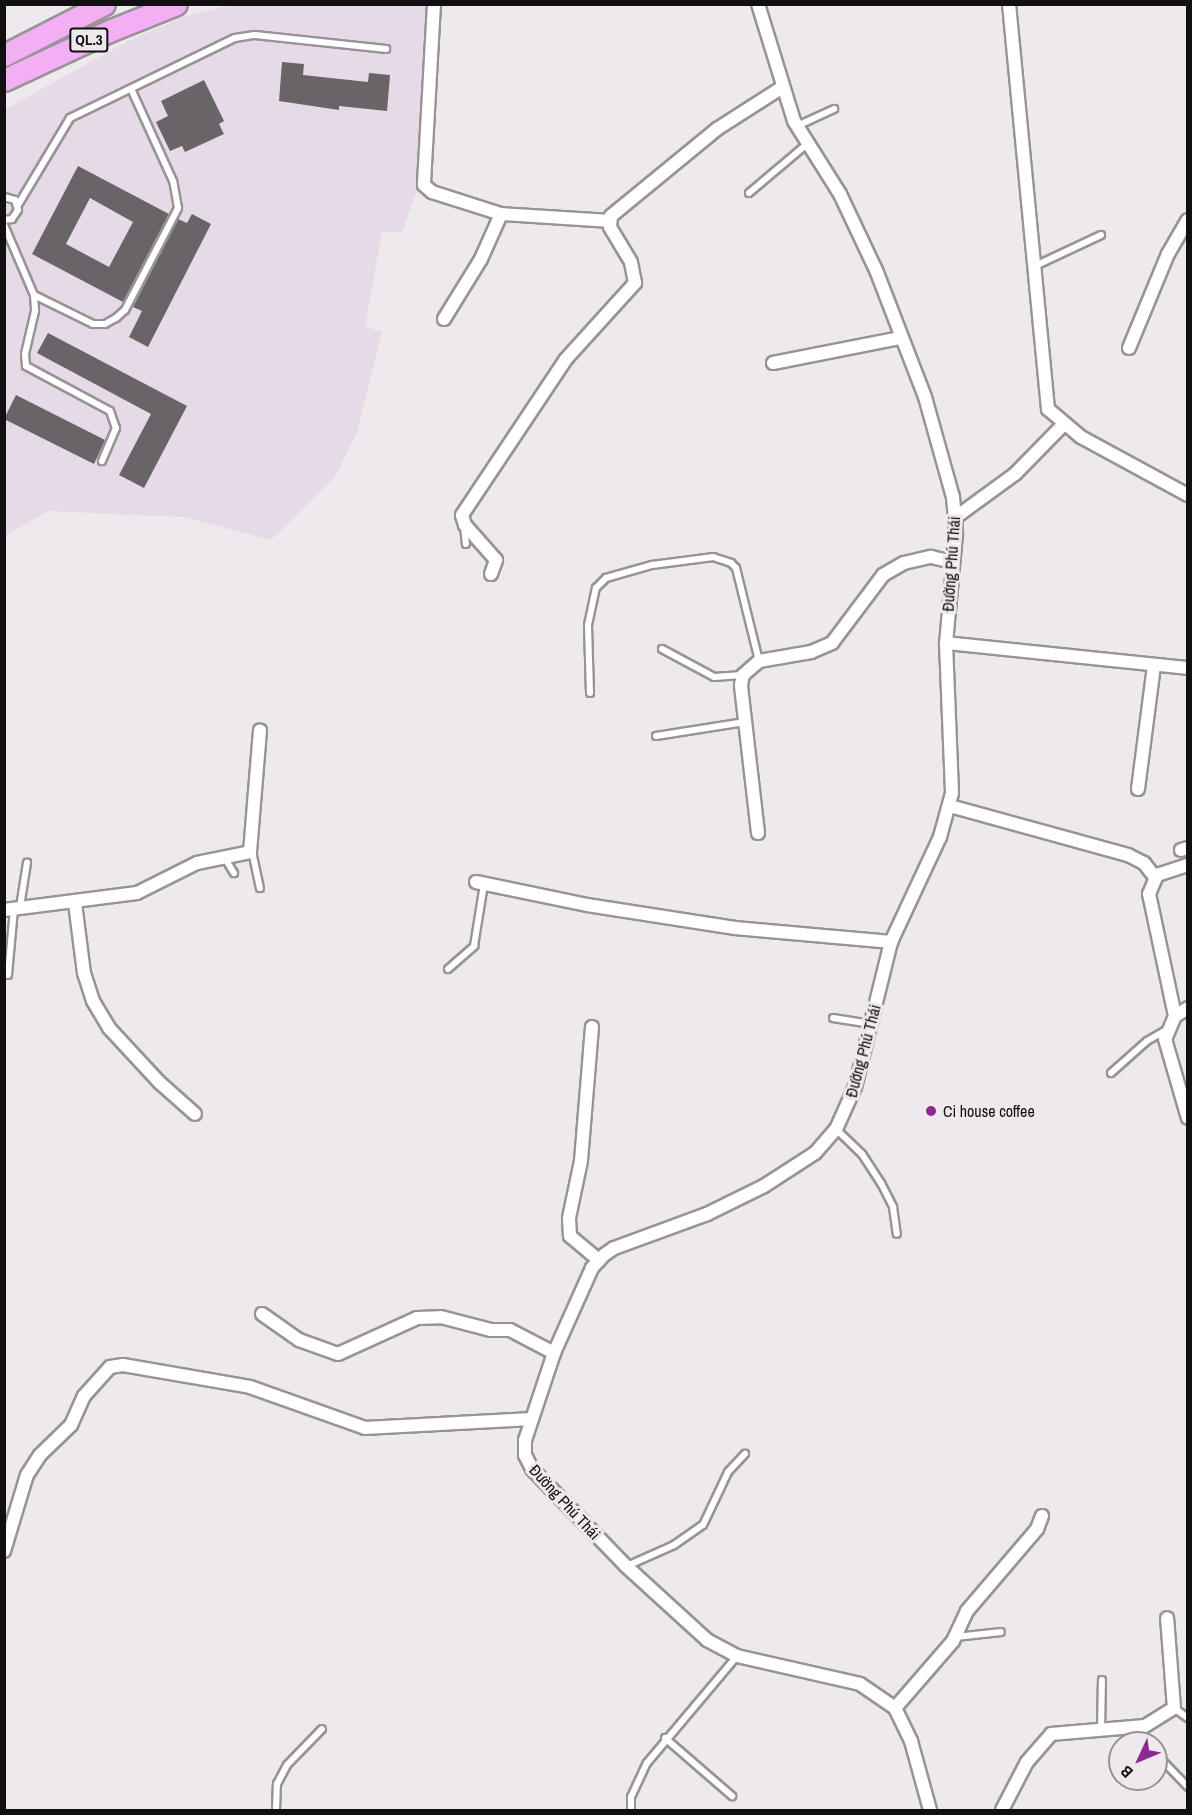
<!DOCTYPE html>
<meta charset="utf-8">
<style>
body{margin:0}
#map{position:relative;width:1192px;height:1815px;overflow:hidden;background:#eee9ed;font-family:"Archivo Narrow",sans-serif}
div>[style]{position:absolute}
.built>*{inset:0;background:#e5dae5}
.building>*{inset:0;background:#686468}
.roads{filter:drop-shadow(2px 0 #989398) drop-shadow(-2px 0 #989398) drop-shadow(0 2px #989398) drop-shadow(0 -2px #989398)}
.service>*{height:6px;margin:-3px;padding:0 3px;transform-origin:3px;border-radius:3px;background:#fff}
.minor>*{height:12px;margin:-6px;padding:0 6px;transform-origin:6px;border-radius:6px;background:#fff}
.trunk>*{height:21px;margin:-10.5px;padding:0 10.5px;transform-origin:10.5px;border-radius:10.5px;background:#f3aef4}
.dots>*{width:16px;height:16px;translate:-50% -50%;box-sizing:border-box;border:3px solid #eee9ed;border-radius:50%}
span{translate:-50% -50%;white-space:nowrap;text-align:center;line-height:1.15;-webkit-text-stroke:6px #eee9ed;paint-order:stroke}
.shield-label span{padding:2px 4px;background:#eee9ed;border:2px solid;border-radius:4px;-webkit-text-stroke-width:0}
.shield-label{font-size:15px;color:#110f11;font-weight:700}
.street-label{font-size:16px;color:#110f11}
.poi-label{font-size:16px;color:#110f11}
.left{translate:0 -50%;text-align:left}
.frame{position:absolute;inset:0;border:6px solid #110f11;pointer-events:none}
.north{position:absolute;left:1108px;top:1731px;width:60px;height:60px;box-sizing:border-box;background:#eee9ed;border:2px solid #969295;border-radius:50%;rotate:226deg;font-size:16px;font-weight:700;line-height:24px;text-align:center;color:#110f11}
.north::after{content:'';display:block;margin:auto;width:21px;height:27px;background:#8d2a91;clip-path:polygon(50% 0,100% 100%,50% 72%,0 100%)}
</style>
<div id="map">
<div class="built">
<i style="clip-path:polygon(233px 4px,427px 5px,417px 190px,402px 232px,382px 232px,365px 326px,382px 332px,357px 432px,335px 477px,271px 540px,183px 517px,48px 511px,5px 536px,4px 110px,128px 41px,183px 17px)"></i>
</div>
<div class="building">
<i style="clip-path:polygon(282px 62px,304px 64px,303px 75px,368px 82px,369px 73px,390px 75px,387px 111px,339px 106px,339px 110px,279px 101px)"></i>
<i style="clip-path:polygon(204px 80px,224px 121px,219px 124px,224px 134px,185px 152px,182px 146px,170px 151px,156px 122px,168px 116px,161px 101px)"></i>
<i style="clip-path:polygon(evenodd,78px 166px,169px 214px,123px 302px,32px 254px,78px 166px,90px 198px,133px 222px,109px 267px,66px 244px,90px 198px)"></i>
<i style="clip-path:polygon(192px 214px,211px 224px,148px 347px,129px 337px,142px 311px,133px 307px,178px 219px,187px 223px)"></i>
<i style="clip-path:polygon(48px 333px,187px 406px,144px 488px,119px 475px,151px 414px,37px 353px)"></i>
<i style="clip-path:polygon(16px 395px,105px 440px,94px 464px,4px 419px)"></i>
</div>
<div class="roads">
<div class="service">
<i style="left:797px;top:126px;width:41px;rotate:-24.7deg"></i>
<i style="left:749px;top:193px;width:76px;rotate:-40.2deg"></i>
<i style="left:4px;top:197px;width:11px;rotate:15deg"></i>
<i style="left:15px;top:200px;width:10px;rotate:73deg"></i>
<i style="left:18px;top:210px;width:11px;rotate:124deg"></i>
<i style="left:12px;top:219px;width:8px;rotate:173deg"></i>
<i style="left:18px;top:205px;width:101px;rotate:-59.1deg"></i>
<i style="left:70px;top:118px;width:183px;rotate:-25.9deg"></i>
<i style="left:235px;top:38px;width:20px;rotate:-9deg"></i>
<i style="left:255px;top:35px;width:132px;rotate:6.1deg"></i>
<i style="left:4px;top:225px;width:76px;rotate:66.8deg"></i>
<i style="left:34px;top:295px;width:16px;rotate:86deg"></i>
<i style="left:35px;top:311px;width:44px;rotate:103.1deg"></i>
<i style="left:25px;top:354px;width:12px;rotate:85deg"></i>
<i style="left:26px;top:366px;width:95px;rotate:28.2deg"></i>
<i style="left:110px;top:411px;width:18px;rotate:71deg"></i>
<i style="left:116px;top:428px;width:36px;rotate:113deg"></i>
<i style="left:1035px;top:266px;width:73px;rotate:-25.2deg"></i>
<i style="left:34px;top:295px;width:66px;rotate:26.2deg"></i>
<i style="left:93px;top:324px;width:12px"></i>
<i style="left:105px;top:324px;width:13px;rotate:-29deg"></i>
<i style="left:116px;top:318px;width:12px;rotate:-42deg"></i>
<i style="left:125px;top:310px;width:115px;rotate:-62.5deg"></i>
<i style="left:178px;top:208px;width:27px;rotate:-100deg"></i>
<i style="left:173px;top:181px;width:101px;rotate:-114.5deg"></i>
<i style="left:464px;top:526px;width:18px;rotate:84deg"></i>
<i style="left:662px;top:649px;width:59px;rotate:28.3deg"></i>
<i style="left:714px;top:677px;width:28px;rotate:-4deg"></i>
<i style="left:590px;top:693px;width:68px;rotate:-91.7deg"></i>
<i style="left:588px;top:625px;width:38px;rotate:-78deg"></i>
<i style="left:596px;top:588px;width:14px;rotate:-45deg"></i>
<i style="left:606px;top:578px;width:48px;rotate:-15.8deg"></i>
<i style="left:652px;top:565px;width:62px;rotate:-7.5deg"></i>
<i style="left:713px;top:557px;width:19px;rotate:18deg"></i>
<i style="left:731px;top:563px;width:7px;rotate:45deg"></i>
<i style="left:736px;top:568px;width:96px;rotate:76.1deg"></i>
<i style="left:656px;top:736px;width:90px;rotate:-8.9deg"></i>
<i style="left:252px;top:851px;width:38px;rotate:78deg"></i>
<i style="left:224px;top:857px;width:19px;rotate:58deg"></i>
<i style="left:20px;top:907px;width:45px;rotate:-81deg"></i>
<i style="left:448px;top:969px;width:35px;rotate:-41deg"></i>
<i style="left:474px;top:946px;width:63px;rotate:-80.8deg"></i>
<i style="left:8px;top:975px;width:66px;rotate:-84.8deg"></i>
<i style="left:833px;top:1018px;width:37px;rotate:9deg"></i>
<i style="left:1111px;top:1073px;width:48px;rotate:-41.6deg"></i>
<i style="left:1147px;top:1041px;width:24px;rotate:-30deg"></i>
<i style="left:836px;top:1129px;width:36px;rotate:44deg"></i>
<i style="left:862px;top:1154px;width:35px;rotate:57deg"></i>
<i style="left:881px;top:1183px;width:27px;rotate:63deg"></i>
<i style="left:893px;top:1207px;width:27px;rotate:82deg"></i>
<i style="left:627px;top:1566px;width:51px;rotate:-24.1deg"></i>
<i style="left:674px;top:1545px;width:35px;rotate:-35deg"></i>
<i style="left:703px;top:1525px;width:59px;rotate:-64.7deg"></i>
<i style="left:728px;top:1472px;width:25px;rotate:-47deg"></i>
<i style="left:956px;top:1637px;width:45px;rotate:-6.3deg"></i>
<i style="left:1174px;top:1708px;width:17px;rotate:36deg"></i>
<i style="left:1131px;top:1728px;width:21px;rotate:47deg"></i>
<i style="left:1101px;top:1730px;width:50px;rotate:-88.9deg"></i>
<i style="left:665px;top:1738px;width:89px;rotate:40.9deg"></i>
<i style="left:1156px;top:1754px;width:46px;rotate:45.9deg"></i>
<i style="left:276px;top:1810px;width:26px;rotate:-88deg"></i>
<i style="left:277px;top:1784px;width:21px;rotate:-62deg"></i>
<i style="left:287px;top:1765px;width:50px;rotate:-45.8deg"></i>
<i style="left:631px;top:1810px;width:13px;rotate:-90deg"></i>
<i style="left:631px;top:1797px;width:38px;rotate:-65deg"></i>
<i style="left:647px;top:1763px;width:140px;rotate:-49.9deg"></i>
</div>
<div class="minor">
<i style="left:434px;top:4px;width:181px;rotate:93.2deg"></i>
<i style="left:424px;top:185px;width:11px;rotate:41deg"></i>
<i style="left:432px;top:192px;width:72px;rotate:17.7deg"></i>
<i style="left:758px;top:4px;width:122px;rotate:72.9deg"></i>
<i style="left:794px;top:121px;width:86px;rotate:57.8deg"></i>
<i style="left:840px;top:194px;width:84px;rotate:64.7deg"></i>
<i style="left:876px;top:270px;width:136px;rotate:68.9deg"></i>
<i style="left:925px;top:397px;width:104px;rotate:74.4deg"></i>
<i style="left:953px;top:497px;width:37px;rotate:85deg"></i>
<i style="left:956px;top:534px;width:109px;rotate:95.2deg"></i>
<i style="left:946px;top:643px;width:150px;rotate:87.7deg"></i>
<i style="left:952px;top:793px;width:46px;rotate:105.3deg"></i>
<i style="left:940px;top:837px;width:116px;rotate:115deg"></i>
<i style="left:891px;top:942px;width:149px;rotate:103.9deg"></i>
<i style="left:855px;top:1087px;width:46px;rotate:114.3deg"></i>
<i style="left:836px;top:1129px;width:32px;rotate:131deg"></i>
<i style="left:815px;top:1153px;width:61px;rotate:147.1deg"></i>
<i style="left:764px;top:1186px;width:64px;rotate:153.8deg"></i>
<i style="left:707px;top:1214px;width:99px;rotate:159.9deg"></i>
<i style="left:614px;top:1248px;width:12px;rotate:145deg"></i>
<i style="left:604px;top:1255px;width:18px;rotate:133deg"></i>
<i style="left:592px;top:1268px;width:93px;rotate:114.1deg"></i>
<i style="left:554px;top:1353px;width:92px;rotate:108.4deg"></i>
<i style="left:525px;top:1440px;width:15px;rotate:90deg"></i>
<i style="left:525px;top:1455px;width:16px;rotate:63deg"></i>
<i style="left:532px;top:1469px;width:135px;rotate:45.9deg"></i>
<i style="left:626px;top:1566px;width:110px;rotate:42.4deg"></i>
<i style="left:707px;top:1640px;width:34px;rotate:28deg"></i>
<i style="left:737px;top:1656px;width:126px;rotate:12.8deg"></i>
<i style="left:860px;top:1684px;width:42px;rotate:34.4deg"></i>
<i style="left:895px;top:1708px;width:37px;rotate:64deg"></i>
<i style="left:911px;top:1741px;width:72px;rotate:74.6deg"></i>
<i style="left:1009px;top:4px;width:407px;rotate:84.5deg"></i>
<i style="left:1048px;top:409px;width:43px;rotate:40.3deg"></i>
<i style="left:1081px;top:437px;width:122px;rotate:28.5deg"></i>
<i style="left:444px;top:319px;width:70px;rotate:-58.3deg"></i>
<i style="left:481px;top:259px;width:49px;rotate:-66deg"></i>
<i style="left:501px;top:214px;width:108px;rotate:3.7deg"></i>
<i style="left:1129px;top:348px;width:102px;rotate:-67.5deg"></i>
<i style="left:1168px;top:254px;width:39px;rotate:-60deg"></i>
<i style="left:773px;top:363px;width:130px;rotate:-11.1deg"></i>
<i style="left:956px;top:517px;width:73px;rotate:-36.1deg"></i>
<i style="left:1015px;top:474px;width:69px;rotate:-45.6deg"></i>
<i style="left:491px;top:574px;width:15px;rotate:-70deg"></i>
<i style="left:496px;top:560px;width:47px;rotate:-131.5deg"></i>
<i style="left:465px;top:525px;width:10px;rotate:-107deg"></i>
<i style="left:462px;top:515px;width:187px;rotate:-56.3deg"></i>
<i style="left:566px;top:359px;width:103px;rotate:-47.8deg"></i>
<i style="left:635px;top:283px;width:21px;rotate:-101deg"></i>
<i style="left:631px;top:262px;width:41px;rotate:-121deg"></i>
<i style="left:610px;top:227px;width:11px;rotate:-85deg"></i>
<i style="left:611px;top:216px;width:137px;rotate:-39.4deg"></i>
<i style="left:717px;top:129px;width:76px;rotate:-32.6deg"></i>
<i style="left:946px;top:643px;width:243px;rotate:5.9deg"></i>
<i style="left:1138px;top:789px;width:125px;rotate:-82.6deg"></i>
<i style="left:950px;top:806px;width:185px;rotate:15.4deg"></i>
<i style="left:1128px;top:855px;width:18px;rotate:27deg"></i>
<i style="left:1144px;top:863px;width:18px;rotate:52deg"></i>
<i style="left:758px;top:833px;width:149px;rotate:-96.6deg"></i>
<i style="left:741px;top:685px;width:10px;rotate:-79deg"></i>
<i style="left:743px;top:675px;width:21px;rotate:-41deg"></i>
<i style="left:759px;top:661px;width:53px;rotate:-9.8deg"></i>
<i style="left:811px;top:652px;width:23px;rotate:-23deg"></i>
<i style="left:832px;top:643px;width:85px;rotate:-53.1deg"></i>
<i style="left:883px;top:575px;width:24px;rotate:-30deg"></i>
<i style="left:904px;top:563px;width:28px;rotate:-13deg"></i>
<i style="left:931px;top:557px;width:22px;rotate:13deg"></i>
<i style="left:1181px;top:850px;width:7px;rotate:-16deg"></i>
<i style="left:476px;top:882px;width:113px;rotate:11.7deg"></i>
<i style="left:587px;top:905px;width:150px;rotate:8.8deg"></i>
<i style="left:735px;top:928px;width:157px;rotate:5.1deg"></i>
<i style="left:75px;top:903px;width:71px;rotate:82.7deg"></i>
<i style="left:84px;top:973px;width:29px;rotate:72deg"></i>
<i style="left:93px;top:1001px;width:31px;rotate:59deg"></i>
<i style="left:109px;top:1028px;width:74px;rotate:47.2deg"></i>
<i style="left:159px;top:1082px;width:48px;rotate:41.6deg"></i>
<i style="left:4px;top:910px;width:134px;rotate:-7.3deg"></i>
<i style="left:137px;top:893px;width:67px;rotate:-26.6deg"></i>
<i style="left:197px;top:863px;width:54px;rotate:-11.7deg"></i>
<i style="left:250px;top:852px;width:122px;rotate:-85.3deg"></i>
<i style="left:1188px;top:1008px;width:15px;rotate:148deg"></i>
<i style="left:1175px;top:1016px;width:25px;rotate:113deg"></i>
<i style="left:1165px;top:1039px;width:82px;rotate:73.8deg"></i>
<i style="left:1175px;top:1016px;width:125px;rotate:-102deg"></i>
<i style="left:1149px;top:894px;width:21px;rotate:-67deg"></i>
<i style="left:1157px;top:875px;width:33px;rotate:-18deg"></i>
<i style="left:592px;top:1027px;width:134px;rotate:94.7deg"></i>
<i style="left:581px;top:1161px;width:58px;rotate:101.9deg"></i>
<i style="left:569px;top:1218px;width:18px;rotate:87deg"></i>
<i style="left:570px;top:1236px;width:38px;rotate:40deg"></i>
<i style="left:262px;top:1314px;width:45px;rotate:35.1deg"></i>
<i style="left:299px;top:1340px;width:41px;rotate:19.7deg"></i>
<i style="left:338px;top:1354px;width:87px;rotate:-24.5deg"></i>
<i style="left:417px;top:1318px;width:24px;rotate:-2deg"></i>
<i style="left:441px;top:1317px;width:52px;rotate:14.6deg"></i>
<i style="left:491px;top:1330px;width:19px"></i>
<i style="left:510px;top:1330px;width:50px;rotate:27.6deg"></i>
<i style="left:4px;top:1551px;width:79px;rotate:-73.2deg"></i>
<i style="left:27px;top:1475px;width:24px;rotate:-57deg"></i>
<i style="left:40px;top:1455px;width:43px;rotate:-44.1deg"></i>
<i style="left:71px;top:1425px;width:32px;rotate:-66deg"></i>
<i style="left:84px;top:1396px;width:39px;rotate:-48deg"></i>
<i style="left:110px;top:1367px;width:13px;rotate:-9deg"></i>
<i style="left:123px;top:1365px;width:129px;rotate:9.8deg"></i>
<i style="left:250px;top:1387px;width:122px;rotate:19.6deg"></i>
<i style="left:365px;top:1428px;width:167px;rotate:-3.1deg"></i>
<i style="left:895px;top:1708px;width:89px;rotate:-49.1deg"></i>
<i style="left:953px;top:1641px;width:33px;rotate:-65deg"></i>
<i style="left:967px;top:1611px;width:108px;rotate:-49.5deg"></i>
<i style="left:1037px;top:1529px;width:14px;rotate:-69deg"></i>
<i style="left:1002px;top:1810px;width:54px;rotate:-62.5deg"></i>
<i style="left:1027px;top:1762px;width:37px;rotate:-49deg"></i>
<i style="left:1051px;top:1734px;width:94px;rotate:-4.9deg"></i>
<i style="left:1145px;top:1726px;width:34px;rotate:-32deg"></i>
<i style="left:1174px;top:1708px;width:90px;rotate:-94.4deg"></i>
</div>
<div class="trunk">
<i style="left:4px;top:55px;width:112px;rotate:-27deg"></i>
<i style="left:4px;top:80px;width:116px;rotate:-25deg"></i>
<i style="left:109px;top:31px;width:72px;rotate:-21.9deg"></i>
</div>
</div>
<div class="dots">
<i style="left:931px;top:1111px;background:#8d2a91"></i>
</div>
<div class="shield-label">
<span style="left:89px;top:40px">QL.3</span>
</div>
<div class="street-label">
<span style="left:951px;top:564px;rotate:-86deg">Đường Phú Thái</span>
<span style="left:863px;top:1051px;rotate:-75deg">Đường Phú Thái</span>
<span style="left:565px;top:1502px;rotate:47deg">Đường Phú Thái</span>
</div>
<div class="poi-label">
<span class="left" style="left:943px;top:1111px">Ci house coffee</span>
</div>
<div class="frame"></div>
<div class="north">B</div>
</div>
